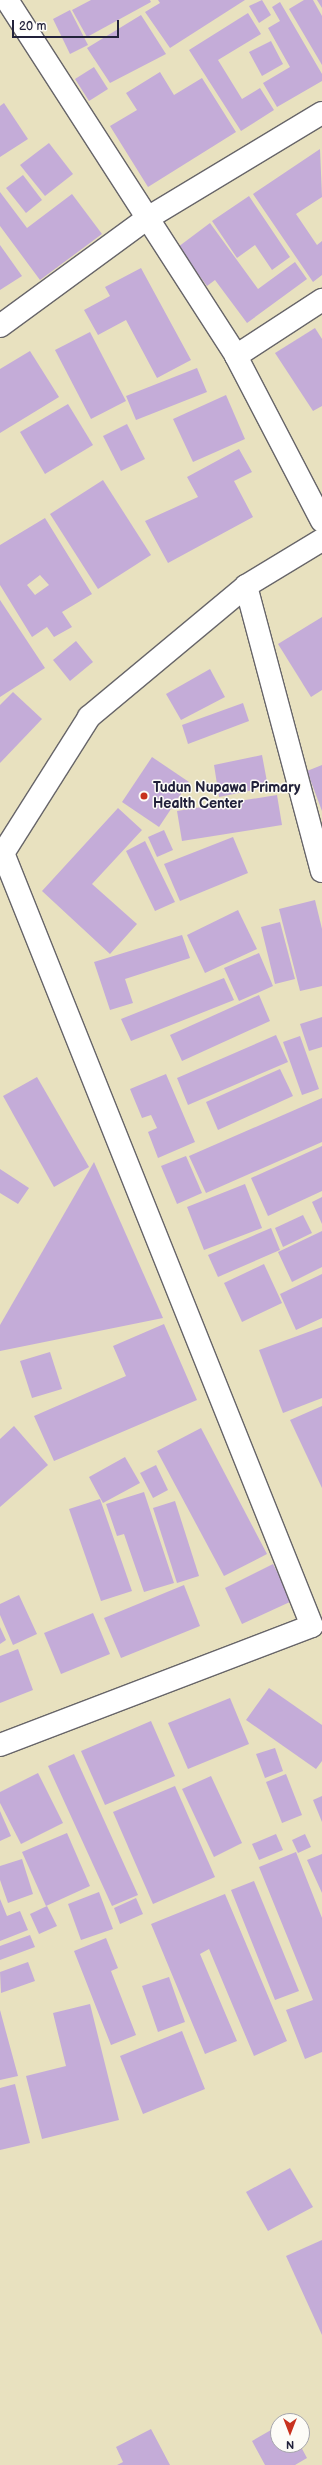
<!DOCTYPE html>
<style>
body{margin:0}
#map{position:relative;width:322px;height:2465px;overflow:hidden;background:#e8e1bf;font-family:"Balsamiq Sans",sans-serif}
div>[style]{position:absolute}
.building>*{inset:0;background:#c4acd8}
.roads{filter:drop-shadow(1px 0 #676569) drop-shadow(-1px 0 #676569) drop-shadow(0 1px #676569) drop-shadow(0 -1px #676569)}
.street>*{height:22px;margin:-11px;padding:0 11px;transform-origin:11px;border-radius:11px;background:#fff}
.dots>*{width:11px;height:11px;translate:-50% -50%;box-sizing:border-box;border:2px solid #fdfcf7;border-radius:50%}
span{translate:-50% -50%;white-space:nowrap;text-align:center;line-height:1.15;-webkit-text-stroke:3px #fdfcf7;paint-order:stroke}
.poi-label{font-size:14px;color:#22223b;font-weight:700}
.left{translate:0 -50%;text-align:left}
.north{position:absolute;left:270px;top:2413px;width:40px;height:40px;box-sizing:border-box;background:#fdfcf7;border:1px solid #a5a5ac;border-radius:50%;rotate:180deg;font-size:11px;font-weight:700;line-height:16px;text-align:center;color:#22223b}
.north::after{content:'';display:block;margin:auto;width:14px;height:18px;background:#c8321e;clip-path:polygon(50% 0,100% 100%,50% 72%,0 100%)}
.scale{position:absolute;left:12px;top:20px;width:107px;height:18px;box-sizing:border-box;border:2px solid #22223b;border-top:0;padding-left:5px;font-size:12px;line-height:14px;white-space:nowrap;color:#22223b;-webkit-text-stroke:3px #fdfcf7;paint-order:stroke}
</style>
<div id="map">
<div class="building">
<i style="clip-path:polygon(91px 0,150px 0,151px 2px,87px 37px,72px 10px)"></i>
<i style="clip-path:polygon(158px 0,245px 0,170px 48px,145px 12px,160px 3px)"></i>
<i style="clip-path:polygon(262px 0,271px 15px,259px 23px,249px 6px)"></i>
<i style="clip-path:polygon(304px 0,313px 0,322px 16px,322px 65px,289px 9px)"></i>
<i style="clip-path:polygon(317px 0,322px 0,322px 8px)"></i>
<i style="clip-path:polygon(280px 2px,322px 74px,322px 81px,277px 107px,263px 83px,290px 67px,268px 28px,280px 21px,272px 7px)"></i>
<i style="clip-path:polygon(70px 10px,88px 45px,70px 54px,53px 19px)"></i>
<i style="clip-path:polygon(248px 13px,261px 34px,218px 60px,242px 99px,260px 88px,274px 110px,241px 131px,189px 50px)"></i>
<i style="clip-path:polygon(141px 15px,166px 54px,110px 83px,87px 48px)"></i>
<i style="clip-path:polygon(271px 41px,283px 64px,262px 76px,249px 52px)"></i>
<i style="clip-path:polygon(94px 67px,108px 89px,89px 101px,75px 79px)"></i>
<i style="clip-path:polygon(160px 72px,174px 95px,202px 78px,236px 132px,148px 187px,110px 126px,137px 110px,126px 93px)"></i>
<i style="clip-path:polygon(4px 103px,28px 139px,0 157px,0 106px)"></i>
<i style="clip-path:polygon(49px 143px,73px 174px,45px 196px,20px 165px)"></i>
<i style="clip-path:polygon(320px 149px,322px 197px,296px 214px,317px 245px,322px 241px,322px 275px,313px 282px,253px 194px)"></i>
<i style="clip-path:polygon(23px 175px,42px 200px,26px 213px,6px 188px)"></i>
<i style="clip-path:polygon(0 192px,27px 228px,72px 194px,102px 234px,40px 280px,0 226px)"></i>
<i style="clip-path:polygon(249px 196px,290px 257px,272px 270px,255px 245px,237px 258px,212px 221px)"></i>
<i style="clip-path:polygon(210px 223px,258px 289px,295px 262px,307px 279px,247px 323px,215px 280px,207px 286px,178px 247px)"></i>
<i style="clip-path:polygon(0 245px,22px 276px,0 290px)"></i>
<i style="clip-path:polygon(141px 268px,191px 360px,157px 378px,126px 320px,98px 335px,84px 310px,110px 296px,105px 287px)"></i>
<i style="clip-path:polygon(315px 328px,322px 339px,322px 406px,313px 411px,275px 353px)"></i>
<i style="clip-path:polygon(90px 332px,126px 401px,91px 419px,55px 350px)"></i>
<i style="clip-path:polygon(30px 351px,59px 397px,0 433px,0 369px)"></i>
<i style="clip-path:polygon(197px 368px,207px 392px,136px 420px,126px 396px)"></i>
<i style="clip-path:polygon(226px 395px,245px 439px,193px 462px,173px 419px)"></i>
<i style="clip-path:polygon(68px 404px,93px 445px,45px 474px,20px 432px)"></i>
<i style="clip-path:polygon(127px 424px,145px 459px,121px 471px,103px 436px)"></i>
<i style="clip-path:polygon(239px 449px,252px 472px,234px 481px,253px 517px,168px 563px,145px 521px,198px 497px,187px 477px)"></i>
<i style="clip-path:polygon(103px 480px,151px 555px,98px 589px,50px 514px)"></i>
<i style="clip-path:polygon(evenodd,45px 518px,92px 594px,62px 612px,72px 627px,54px 637px,47px 627px,32px 637px,0 585px,0 545px,45px 518px,40px 575px,49px 585px,35px 595px,27px 585px,40px 575px)"></i>
<i style="clip-path:polygon(0 600px,45px 668px,0 697px)"></i>
<i style="clip-path:polygon(322px 617px,322px 690px,311px 697px,278px 644px)"></i>
<i style="clip-path:polygon(76px 641px,93px 662px,70px 681px,53px 660px)"></i>
<i style="clip-path:polygon(210px 669px,225px 697px,181px 720px,166px 694px)"></i>
<i style="clip-path:polygon(13px 692px,42px 719px,0 763px,0 705px)"></i>
<i style="clip-path:polygon(243px 703px,249px 721px,188px 744px,182px 725px)"></i>
<i style="clip-path:polygon(262px 755px,268px 787px,219px 797px,214px 765px)"></i>
<i style="clip-path:polygon(152px 757px,189px 782px,159px 827px,122px 802px)"></i>
<i style="clip-path:polygon(322px 765px,322px 811px,307px 771px)"></i>
<i style="clip-path:polygon(277px 795px,282px 825px,182px 841px,177px 811px)"></i>
<i style="clip-path:polygon(118px 808px,142px 830px,92px 884px,137px 924px,110px 954px,42px 891px)"></i>
<i style="clip-path:polygon(164px 830px,173px 850px,157px 857px,148px 837px)"></i>
<i style="clip-path:polygon(233px 837px,248px 873px,180px 901px,164px 864px)"></i>
<i style="clip-path:polygon(145px 841px,175px 902px,155px 911px,126px 851px)"></i>
<i style="clip-path:polygon(315px 900px,322px 929px,322px 986px,300px 991px,279px 909px)"></i>
<i style="clip-path:polygon(238px 910px,257px 949px,205px 973px,187px 935px)"></i>
<i style="clip-path:polygon(280px 922px,295px 979px,275px 984px,261px 927px)"></i>
<i style="clip-path:polygon(182px 935px,190px 958px,125px 979px,133px 1003px,110px 1010px,94px 962px)"></i>
<i style="clip-path:polygon(259px 953px,273px 986px,239px 1001px,224px 968px)"></i>
<i style="clip-path:polygon(224px 978px,234px 1000px,131px 1041px,121px 1019px)"></i>
<i style="clip-path:polygon(259px 995px,270px 1021px,182px 1061px,170px 1035px)"></i>
<i style="clip-path:polygon(322px 1017px,322px 1047px,309px 1051px,300px 1024px)"></i>
<i style="clip-path:polygon(276px 1035px,288px 1062px,188px 1105px,177px 1078px)"></i>
<i style="clip-path:polygon(300px 1036px,319px 1089px,302px 1095px,283px 1042px)"></i>
<i style="clip-path:polygon(280px 1069px,293px 1096px,218px 1130px,206px 1102px)"></i>
<i style="clip-path:polygon(166px 1074px,195px 1142px,158px 1158px,148px 1132px,157px 1128px,151px 1115px,142px 1118px,130px 1089px)"></i>
<i style="clip-path:polygon(37px 1077px,89px 1167px,54px 1187px,3px 1096px)"></i>
<i style="clip-path:polygon(322px 1098px,322px 1142px,206px 1193px,189px 1156px)"></i>
<i style="clip-path:polygon(322px 1146px,322px 1191px,268px 1216px,251px 1178px)"></i>
<i style="clip-path:polygon(186px 1156px,202px 1193px,177px 1204px,161px 1166px)"></i>
<i style="clip-path:polygon(94px 1162px,163px 1318px,0 1351px,0 1325px)"></i>
<i style="clip-path:polygon(0 1169px,29px 1188px,18px 1204px,0 1193px)"></i>
<i style="clip-path:polygon(245px 1184px,262px 1228px,204px 1250px,187px 1207px)"></i>
<i style="clip-path:polygon(322px 1197px,322px 1224px,312px 1202px)"></i>
<i style="clip-path:polygon(303px 1215px,312px 1233px,283px 1247px,275px 1228px)"></i>
<i style="clip-path:polygon(271px 1228px,280px 1250px,218px 1277px,208px 1255px)"></i>
<i style="clip-path:polygon(322px 1231px,322px 1267px,292px 1282px,278px 1252px)"></i>
<i style="clip-path:polygon(264px 1264px,282px 1303px,242px 1322px,224px 1283px)"></i>
<i style="clip-path:polygon(322px 1274px,322px 1318px,296px 1330px,280px 1294px)"></i>
<i style="clip-path:polygon(164px 1324px,197px 1400px,54px 1461px,34px 1416px,126px 1376px,113px 1346px)"></i>
<i style="clip-path:polygon(322px 1327px,322px 1398px,283px 1413px,259px 1350px)"></i>
<i style="clip-path:polygon(50px 1352px,62px 1389px,32px 1398px,20px 1361px)"></i>
<i style="clip-path:polygon(322px 1406px,322px 1488px,290px 1420px)"></i>
<i style="clip-path:polygon(14px 1426px,48px 1465px,0 1507px,0 1439px)"></i>
<i style="clip-path:polygon(201px 1428px,267px 1554px,224px 1576px,157px 1451px)"></i>
<i style="clip-path:polygon(125px 1457px,140px 1483px,103px 1503px,89px 1477px)"></i>
<i style="clip-path:polygon(156px 1465px,168px 1490px,153px 1498px,140px 1473px)"></i>
<i style="clip-path:polygon(144px 1492px,174px 1583px,144px 1592px,124px 1534px,117px 1536px,106px 1504px)"></i>
<i style="clip-path:polygon(100px 1499px,132px 1591px,101px 1601px,69px 1509px)"></i>
<i style="clip-path:polygon(175px 1501px,199px 1576px,177px 1583px,153px 1508px)"></i>
<i style="clip-path:polygon(273px 1564px,292px 1601px,242px 1624px,225px 1588px)"></i>
<i style="clip-path:polygon(184px 1585px,200px 1626px,121px 1658px,104px 1618px)"></i>
<i style="clip-path:polygon(19px 1595px,37px 1634px,13px 1645px,0 1615px,0 1604px)"></i>
<i style="clip-path:polygon(93px 1613px,110px 1654px,61px 1674px,44px 1633px)"></i>
<i style="clip-path:polygon(0 1627px,6px 1640px,0 1644px)"></i>
<i style="clip-path:polygon(18px 1649px,33px 1690px,0 1703px,0 1656px)"></i>
<i style="clip-path:polygon(269px 1688px,322px 1725px,322px 1761px,316px 1769px,246px 1720px)"></i>
<i style="clip-path:polygon(230px 1698px,249px 1744px,188px 1769px,168px 1723px)"></i>
<i style="clip-path:polygon(151px 1721px,175px 1776px,105px 1805px,81px 1751px)"></i>
<i style="clip-path:polygon(275px 1748px,283px 1771px,265px 1778px,256px 1754px)"></i>
<i style="clip-path:polygon(74px 1754px,138px 1895px,112px 1906px,48px 1766px)"></i>
<i style="clip-path:polygon(38px 1773px,63px 1823px,21px 1844px,0 1803px,0 1792px)"></i>
<i style="clip-path:polygon(286px 1774px,302px 1815px,282px 1823px,266px 1782px)"></i>
<i style="clip-path:polygon(211px 1776px,242px 1843px,214px 1857px,182px 1789px)"></i>
<i style="clip-path:polygon(175px 1786px,215px 1877px,153px 1904px,113px 1812px)"></i>
<i style="clip-path:polygon(322px 1796px,322px 1822px,313px 1800px)"></i>
<i style="clip-path:polygon(0 1811px,11px 1836px,0 1841px)"></i>
<i style="clip-path:polygon(67px 1833px,90px 1886px,46px 1906px,22px 1852px)"></i>
<i style="clip-path:polygon(276px 1834px,283px 1850px,259px 1860px,252px 1844px)"></i>
<i style="clip-path:polygon(305px 1834px,311px 1847px,298px 1853px,292px 1840px)"></i>
<i style="clip-path:polygon(296px 1852px,322px 1918px,322px 2052px,305px 2059px,286px 2010px,313px 2000px,259px 1867px)"></i>
<i style="clip-path:polygon(322px 1854px,322px 1893px,307px 1860px)"></i>
<i style="clip-path:polygon(22px 1859px,33px 1894px,8px 1903px,0 1880px,0 1866px)"></i>
<i style="clip-path:polygon(254px 1881px,299px 1991px,275px 2000px,231px 1890px)"></i>
<i style="clip-path:polygon(99px 1892px,113px 1929px,81px 1940px,68px 1904px)"></i>
<i style="clip-path:polygon(225px 1894px,287px 2041px,254px 2056px,209px 1949px,200px 1954px,237px 2041px,205px 2054px,151px 1924px)"></i>
<i style="clip-path:polygon(136px 1898px,143px 1914px,120px 1924px,114px 1908px)"></i>
<i style="clip-path:polygon(0 1899px,7px 1916px,20px 1911px,28px 1930px,0 1941px)"></i>
<i style="clip-path:polygon(47px 1906px,57px 1926px,39px 1934px,30px 1914px)"></i>
<i style="clip-path:polygon(30px 1935px,35px 1947px,0 1960px,0 1946px)"></i>
<i style="clip-path:polygon(106px 1938px,118px 1968px,111px 1971px,136px 2035px,111px 2045px,74px 1951px)"></i>
<i style="clip-path:polygon(28px 1962px,35px 1981px,1px 1993px,0 1972px)"></i>
<i style="clip-path:polygon(169px 1977px,185px 2022px,158px 2032px,142px 1986px)"></i>
<i style="clip-path:polygon(90px 2004px,119px 2120px,42px 2139px,26px 2076px,66px 2066px,53px 2013px)"></i>
<i style="clip-path:polygon(0 2010px,18px 2076px,0 2080px)"></i>
<i style="clip-path:polygon(182px 2031px,205px 2089px,143px 2114px,120px 2056px)"></i>
<i style="clip-path:polygon(15px 2084px,30px 2143px,0 2150px,0 2088px)"></i>
<i style="clip-path:polygon(290px 2168px,313px 2207px,268px 2231px,246px 2192px)"></i>
<i style="clip-path:polygon(322px 2240px,322px 2335px,286px 2256px)"></i>
<i style="clip-path:polygon(278px 2426px,278px 2445px,300px 2445px,307px 2458px,295px 2465px,265px 2465px,252px 2441px)"></i>
<i style="clip-path:polygon(151px 2429px,170px 2465px,117px 2465px,123px 2462px,116px 2447px)"></i>
</div>
<div class="roads">
<div class="street">
<i style="left:7px;top:0;width:423px;rotate:57.2deg"></i>
<i style="left:236px;top:356px;width:186px;rotate:62.5deg"></i>
<i style="left:0;top:326px;width:181px;rotate:-36.2deg"></i>
<i style="left:146px;top:219px;width:205px;rotate:-31.1deg"></i>
<i style="left:236px;top:356px;width:103px;rotate:-33.1deg"></i>
<i style="left:246px;top:586px;width:295px;rotate:75.1deg"></i>
<i style="left:0;top:858px;width:167px;rotate:-57.7deg"></i>
<i style="left:89px;top:717px;width:204px;rotate:-39.8deg"></i>
<i style="left:246px;top:586px;width:89px;rotate:-31.2deg"></i>
<i style="left:0;top:1745px;width:334px;rotate:-20.9deg"></i>
<i style="left:312px;top:1626px;width:832px;rotate:-111.79deg"></i>
</div>
</div>
<div class="dots">
<i style="left:144px;top:796px;background:#c8321e"></i>
</div>
<div class="poi-label">
<span class="left" style="left:153px;top:796px">Tudun Nupawa Primary<br>Health Center</span>
</div>
<div class="north">N</div>
<div class="scale">20 m</div>
</div>
